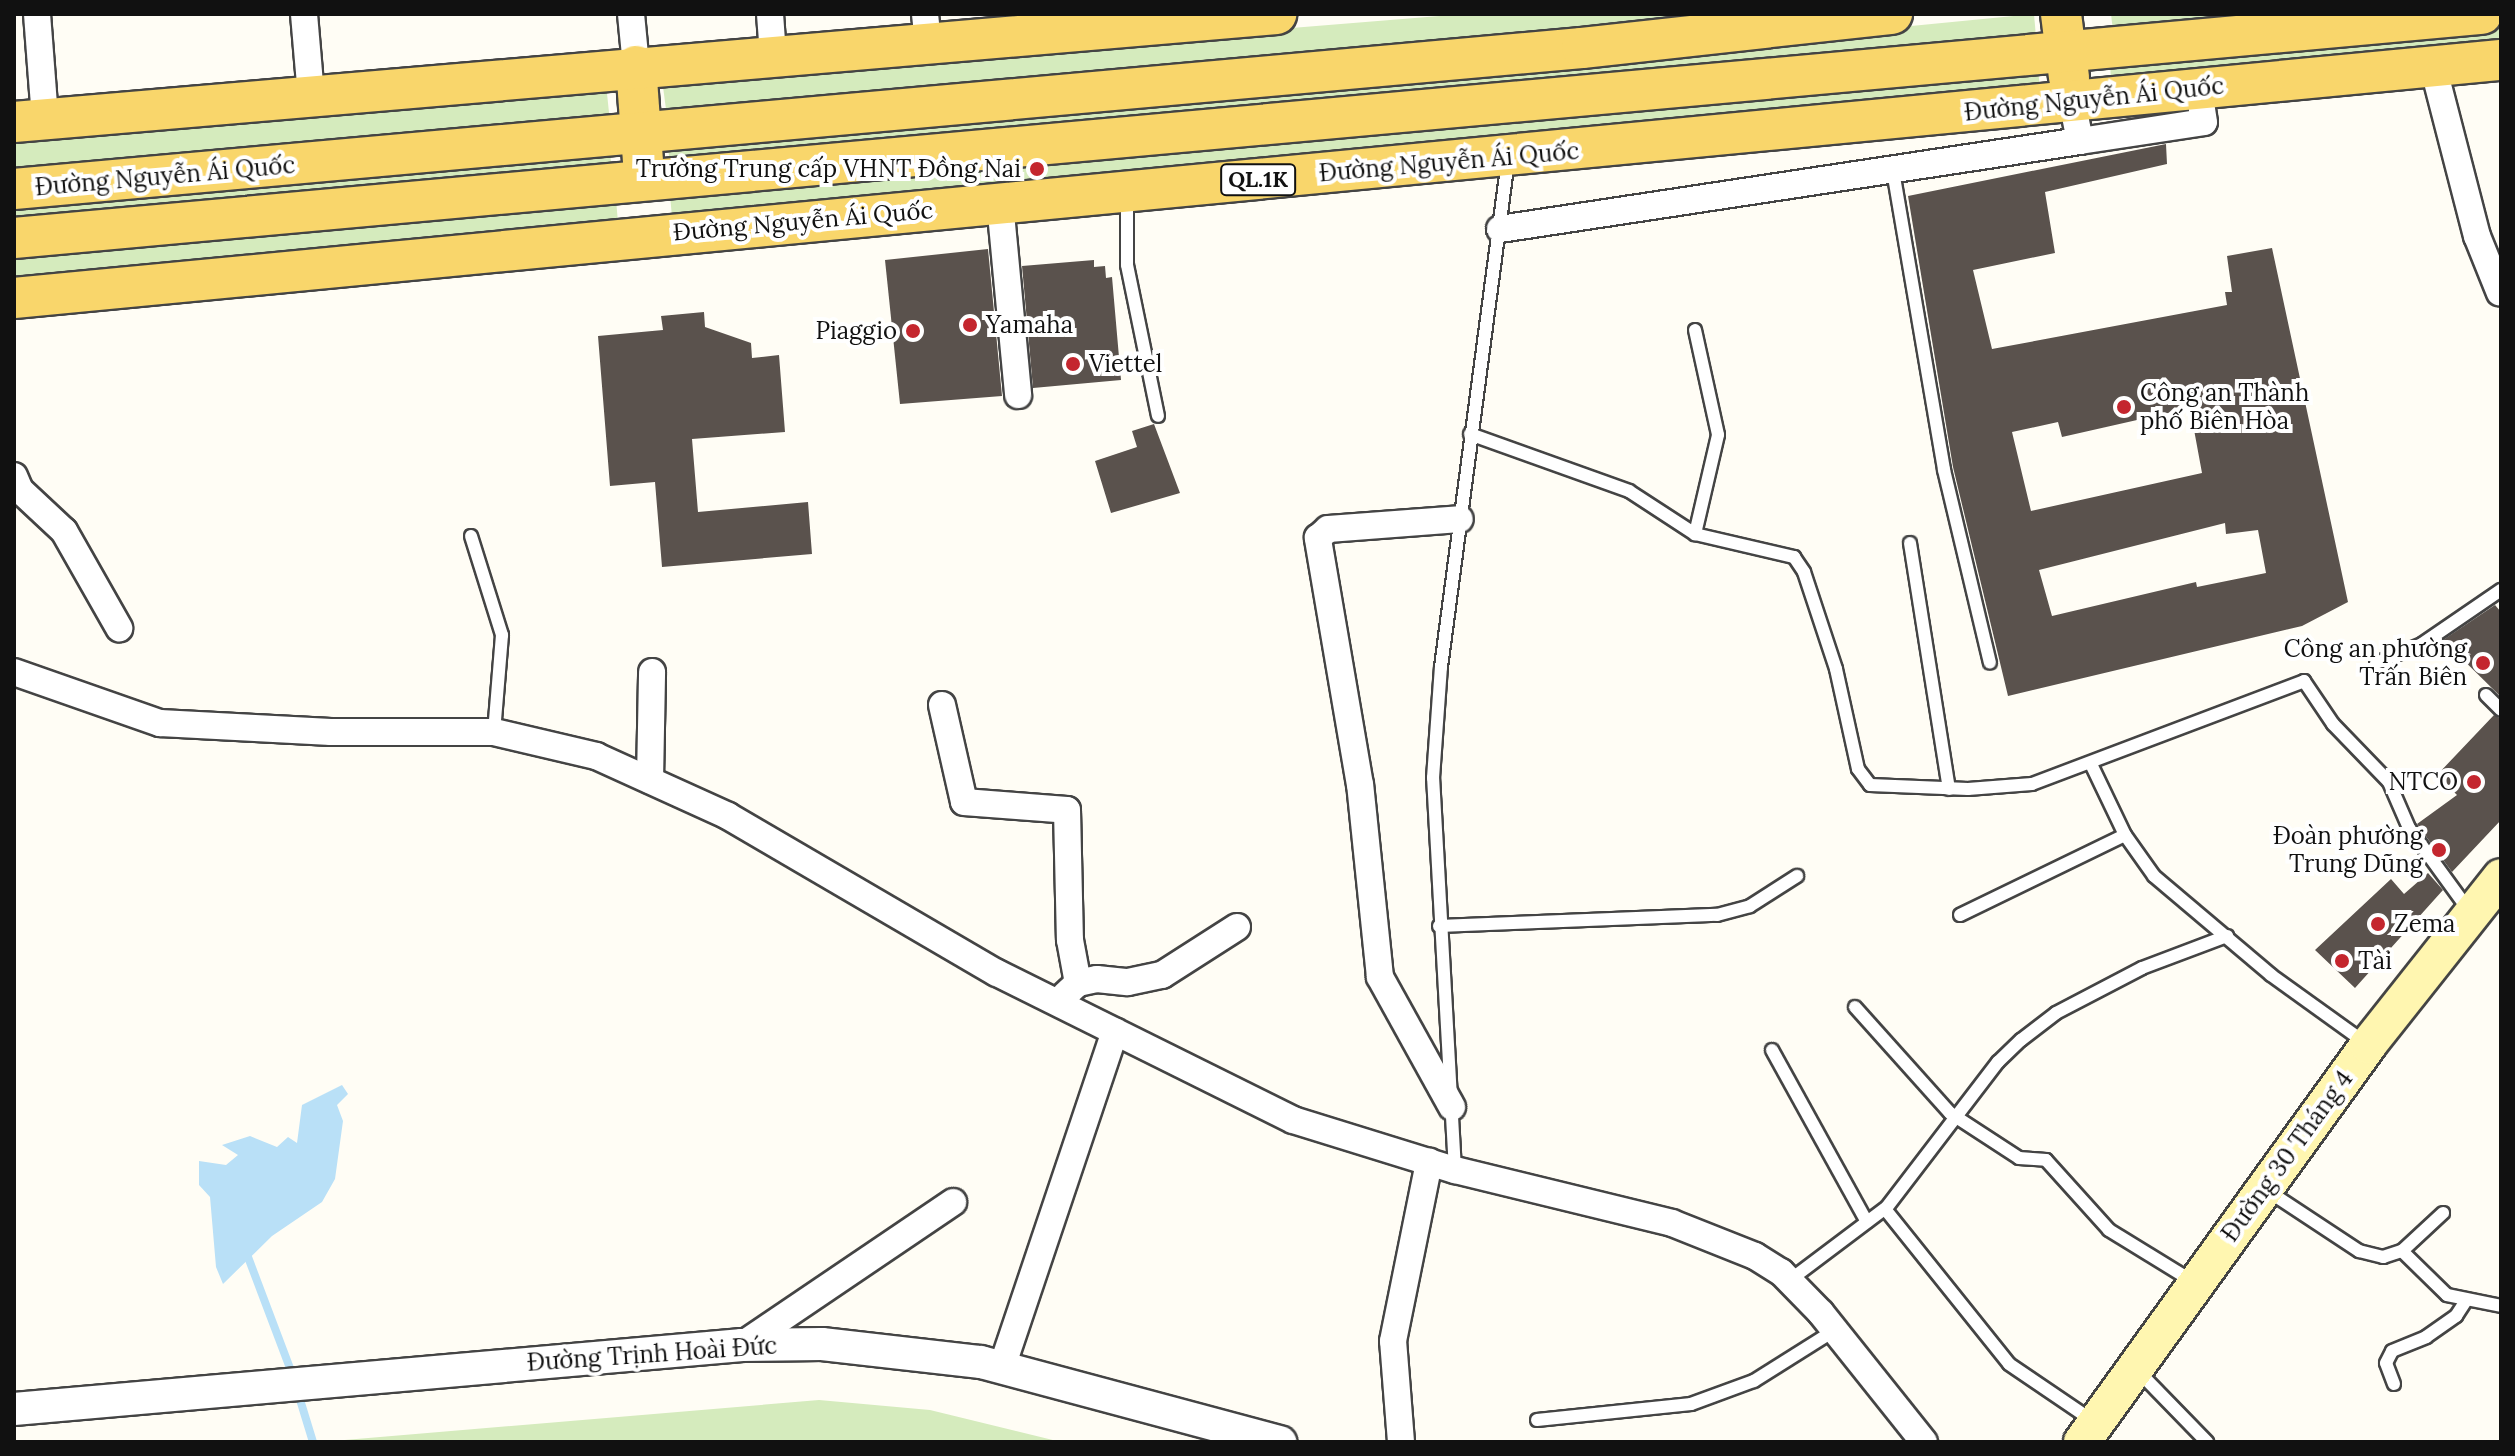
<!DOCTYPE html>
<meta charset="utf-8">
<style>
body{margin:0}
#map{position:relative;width:2515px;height:1456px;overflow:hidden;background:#fffdf5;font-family:Lora,serif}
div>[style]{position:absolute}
.green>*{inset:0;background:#d5ebbd}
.water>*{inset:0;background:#b9e0f7}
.stream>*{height:8px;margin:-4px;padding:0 4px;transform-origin:4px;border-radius:4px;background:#b9e0f7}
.building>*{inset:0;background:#5a524d}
.roads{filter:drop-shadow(2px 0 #444) drop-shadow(-2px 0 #444) drop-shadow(0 2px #444) drop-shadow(0 -2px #444)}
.service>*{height:12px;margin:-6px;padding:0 6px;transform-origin:6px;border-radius:6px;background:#fff}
.minor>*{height:26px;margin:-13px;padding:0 13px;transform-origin:13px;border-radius:13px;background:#fff}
.tertiary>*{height:32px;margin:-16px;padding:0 16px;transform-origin:16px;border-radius:16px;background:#fff}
.secondary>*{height:36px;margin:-18px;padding:0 18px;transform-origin:18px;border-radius:18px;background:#fff6b0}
.primary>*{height:40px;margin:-20px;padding:0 20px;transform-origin:20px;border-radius:20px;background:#f9d66b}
.dots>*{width:22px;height:22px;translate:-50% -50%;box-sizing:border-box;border:4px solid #fff;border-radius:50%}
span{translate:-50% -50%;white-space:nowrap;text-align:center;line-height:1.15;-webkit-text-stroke:8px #fff;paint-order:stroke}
.shield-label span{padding:2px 6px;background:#fff;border:2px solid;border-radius:6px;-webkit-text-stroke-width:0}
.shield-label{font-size:22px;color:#111;font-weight:700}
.street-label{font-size:24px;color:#111}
.poi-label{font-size:24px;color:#111}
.right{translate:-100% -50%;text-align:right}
.left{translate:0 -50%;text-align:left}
.frame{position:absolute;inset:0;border:16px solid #111;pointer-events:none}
</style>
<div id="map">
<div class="green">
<i style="clip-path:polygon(1464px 14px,1751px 14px,667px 117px,662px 79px)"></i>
<i style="clip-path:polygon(2034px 14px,2036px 37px,670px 164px,668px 148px)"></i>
<i style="clip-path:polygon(2111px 14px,2305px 14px,2113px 31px)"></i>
<i style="clip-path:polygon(2501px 28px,2501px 43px,2111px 81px,2110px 62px)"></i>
<i style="clip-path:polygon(2038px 69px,2040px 88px,672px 217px,670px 195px)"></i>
<i style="clip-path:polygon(606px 84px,610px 122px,14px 173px,14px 138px)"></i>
<i style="clip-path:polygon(610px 154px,612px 169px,14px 222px,14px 205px)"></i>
<i style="clip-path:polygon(616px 200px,618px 222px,14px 283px,14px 253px)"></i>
<i style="clip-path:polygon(819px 1400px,930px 1410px,1061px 1442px,321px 1442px)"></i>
</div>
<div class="water">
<i style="clip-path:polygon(342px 1085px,348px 1094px,337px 1105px,343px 1121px,335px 1179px,322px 1202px,272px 1236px,223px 1284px,216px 1267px,210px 1197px,199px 1185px,199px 1161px,226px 1165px,238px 1155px,222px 1145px,250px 1136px,277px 1147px,288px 1137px,297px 1143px,302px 1105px)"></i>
</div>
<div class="stream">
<i style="left:248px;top:1257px;width:127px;rotate:69.3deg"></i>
<i style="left:298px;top:1393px;width:51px;rotate:73deg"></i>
</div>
<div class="building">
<i style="clip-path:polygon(evenodd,2166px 144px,2167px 164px,2045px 192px,2055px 253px,1973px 270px,1992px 349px,2227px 305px,2225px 292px,2232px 292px,2227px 256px,2272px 248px,2348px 602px,2302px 626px,2008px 696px,1953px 467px,1908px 196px,2166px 144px,2190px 408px,2202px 473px,2031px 511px,2012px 432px,2058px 422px,2062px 437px,2190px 408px,2166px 144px,2225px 523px,2226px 534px,2258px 530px,2266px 573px,2197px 587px,2196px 582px,2052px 616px,2039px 570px,2225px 523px)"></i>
<i style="clip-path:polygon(988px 249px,1002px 396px,900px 404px,885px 260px)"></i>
<i style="clip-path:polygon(1094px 260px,1094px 267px,1105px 266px,1106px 278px,1112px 277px,1121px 380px,1033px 388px,1022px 266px)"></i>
<i style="clip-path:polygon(704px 312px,705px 327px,751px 343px,752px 358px,779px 355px,785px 432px,692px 439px,698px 512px,808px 502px,812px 554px,662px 567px,655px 482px,610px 486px,598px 336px,663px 330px,661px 316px)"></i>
<i style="clip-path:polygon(1154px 424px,1180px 493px,1111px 513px,1095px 461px,1137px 447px,1132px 431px)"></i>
<i style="clip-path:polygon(2495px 605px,2501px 612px,2501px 697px,2443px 640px)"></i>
<i style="clip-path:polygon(2494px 715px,2501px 719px,2501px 820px,2452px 872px,2417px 824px,2457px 795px,2437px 775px)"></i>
<i style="clip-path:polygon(2428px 873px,2443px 890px,2355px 988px,2315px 950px,2391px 879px,2404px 894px)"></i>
</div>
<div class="roads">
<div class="service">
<i style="left:1893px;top:171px;width:303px;rotate:80.3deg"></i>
<i style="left:1944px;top:470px;width:198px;rotate:76.6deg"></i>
<i style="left:1127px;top:198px;width:67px;rotate:90deg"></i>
<i style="left:1127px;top:265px;width:154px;rotate:78.4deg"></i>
<i style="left:1695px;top:330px;width:107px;rotate:77.6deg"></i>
<i style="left:1718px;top:435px;width:102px;rotate:103.1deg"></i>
<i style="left:1470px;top:434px;width:169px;rotate:19.7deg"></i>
<i style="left:1629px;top:491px;width:79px;rotate:33.1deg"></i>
<i style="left:1695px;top:534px;width:102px;rotate:13.1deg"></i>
<i style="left:1794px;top:557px;width:18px;rotate:56deg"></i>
<i style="left:1804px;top:572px;width:102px;rotate:71.7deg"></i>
<i style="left:1836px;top:669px;width:102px;rotate:77.6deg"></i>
<i style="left:1858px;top:769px;width:20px;rotate:53deg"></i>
<i style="left:1870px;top:785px;width:98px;rotate:2.3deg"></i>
<i style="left:1968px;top:789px;width:64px;rotate:-4.5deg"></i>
<i style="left:2032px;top:784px;width:291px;rotate:-20.7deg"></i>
<i style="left:2304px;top:681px;width:52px;rotate:56deg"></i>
<i style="left:2333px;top:724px;width:81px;rotate:46deg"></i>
<i style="left:2389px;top:782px;width:50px;rotate:66.5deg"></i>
<i style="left:2409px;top:828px;width:104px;rotate:54deg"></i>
<i style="left:471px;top:536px;width:104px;rotate:72.6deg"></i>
<i style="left:502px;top:635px;width:97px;rotate:94.7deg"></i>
<i style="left:1910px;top:543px;width:249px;rotate:81deg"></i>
<i style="left:2376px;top:663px;width:50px;rotate:-22.4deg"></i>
<i style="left:2422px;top:644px;width:96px;rotate:-34.4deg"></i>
<i style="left:2486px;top:695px;width:21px;rotate:45deg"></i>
<i style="left:2091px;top:764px;width:79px;rotate:64.4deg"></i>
<i style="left:2125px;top:835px;width:50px;rotate:54.7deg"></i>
<i style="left:2154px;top:876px;width:153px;rotate:40.2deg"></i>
<i style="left:2271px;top:975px;width:118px;rotate:35.7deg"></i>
<i style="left:1960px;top:915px;width:183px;rotate:-25.9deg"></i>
<i style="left:1439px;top:926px;width:278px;rotate:-2.3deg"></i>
<i style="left:1717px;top:915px;width:34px;rotate:-15deg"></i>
<i style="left:1750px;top:906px;width:56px;rotate:-32.6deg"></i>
<i style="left:1855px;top:1007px;width:142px;rotate:48.1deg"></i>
<i style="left:1950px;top:1113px;width:82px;rotate:33.1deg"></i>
<i style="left:2019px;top:1158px;width:27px;rotate:4deg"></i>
<i style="left:2046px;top:1160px;width:94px;rotate:48deg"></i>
<i style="left:2109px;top:1230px;width:97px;rotate:31.6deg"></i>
<i style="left:1772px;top:1050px;width:196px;rotate:61.1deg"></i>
<i style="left:1455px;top:1170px;width:393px;rotate:-93.2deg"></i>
<i style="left:1433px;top:778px;width:111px;rotate:-85.9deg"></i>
<i style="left:1441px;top:667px;width:511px;rotate:-82.47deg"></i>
<i style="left:2265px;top:1189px;width:113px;rotate:33.4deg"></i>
<i style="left:2359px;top:1251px;width:25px;rotate:14deg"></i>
<i style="left:2383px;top:1257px;width:20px;rotate:-18deg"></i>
<i style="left:2402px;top:1251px;width:56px;rotate:-42.8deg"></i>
<i style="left:1885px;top:1209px;width:198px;rotate:51.3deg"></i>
<i style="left:2009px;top:1364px;width:102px;rotate:34.2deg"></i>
<i style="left:2402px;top:1251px;width:63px;rotate:44.4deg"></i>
<i style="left:2447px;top:1295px;width:55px;rotate:11.5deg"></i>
<i style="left:1790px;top:1280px;width:121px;rotate:-37deg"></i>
<i style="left:1887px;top:1207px;width:183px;rotate:-52.6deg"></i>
<i style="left:1998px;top:1062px;width:32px;rotate:-44deg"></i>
<i style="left:2021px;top:1040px;width:44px;rotate:-37.6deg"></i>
<i style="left:2056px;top:1013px;width:97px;rotate:-27.6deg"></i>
<i style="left:2142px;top:968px;width:91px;rotate:-20.6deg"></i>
<i style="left:2139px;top:1372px;width:98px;rotate:45.8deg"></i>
<i style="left:2394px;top:1384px;width:22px;rotate:-111deg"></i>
<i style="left:2386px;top:1363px;width:13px;rotate:-63deg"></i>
<i style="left:2392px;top:1351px;width:37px;rotate:-22deg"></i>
<i style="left:2426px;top:1337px;width:37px;rotate:-35deg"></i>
<i style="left:2456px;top:1316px;width:17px;rotate:-57deg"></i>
<i style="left:1537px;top:1420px;width:155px;rotate:-5.9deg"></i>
<i style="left:1691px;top:1404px;width:67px;rotate:-20.1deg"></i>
<i style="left:1754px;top:1381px;width:96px;rotate:-32.2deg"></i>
</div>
<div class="minor">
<i style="left:37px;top:14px;width:105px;rotate:85.6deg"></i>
<i style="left:304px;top:14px;width:81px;rotate:85.1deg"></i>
<i style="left:631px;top:14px;width:52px;rotate:84.5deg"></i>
<i style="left:770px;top:14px;width:41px;rotate:85.8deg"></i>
<i style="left:925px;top:14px;width:28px;rotate:84deg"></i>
<i style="left:2433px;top:66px;width:176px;rotate:75.5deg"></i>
<i style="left:2477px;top:236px;width:61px;rotate:68deg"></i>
<i style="left:2080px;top:141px;width:125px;rotate:-8.7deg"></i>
<i style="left:2204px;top:122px;width:33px;rotate:-99deg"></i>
<i style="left:1000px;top:203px;width:193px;rotate:84.6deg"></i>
<i style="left:1500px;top:229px;width:587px;rotate:-8.63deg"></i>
<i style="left:2080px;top:141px;width:41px;rotate:-101.3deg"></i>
<i style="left:14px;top:476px;width:15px;rotate:67deg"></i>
<i style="left:20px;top:490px;width:60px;rotate:43deg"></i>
<i style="left:64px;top:531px;width:112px;rotate:60.4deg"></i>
<i style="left:14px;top:672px;width:155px;rotate:19.3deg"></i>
<i style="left:160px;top:723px;width:171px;rotate:3deg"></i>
<i style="left:331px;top:732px;width:163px"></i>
<i style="left:494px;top:732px;width:105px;rotate:13.2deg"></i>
<i style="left:596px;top:756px;width:145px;rotate:24.4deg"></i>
<i style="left:728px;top:816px;width:311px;rotate:30.3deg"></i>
<i style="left:997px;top:973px;width:330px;rotate:26.4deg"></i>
<i style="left:1293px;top:1120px;width:170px;rotate:17.2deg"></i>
<i style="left:1455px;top:1170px;width:223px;rotate:13.7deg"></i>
<i style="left:1672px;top:1223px;width:89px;rotate:21.7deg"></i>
<i style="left:1755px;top:1256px;width:31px;rotate:32deg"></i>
<i style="left:1781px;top:1272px;width:57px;rotate:45.7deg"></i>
<i style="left:1821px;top:1313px;width:165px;rotate:51.4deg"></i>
<i style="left:942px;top:705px;width:99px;rotate:77.2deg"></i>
<i style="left:964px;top:802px;width:103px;rotate:4.4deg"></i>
<i style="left:1067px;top:810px;width:130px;rotate:88.7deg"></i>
<i style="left:1070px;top:940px;width:44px;rotate:79.5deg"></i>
<i style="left:650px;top:780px;width:108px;rotate:-88.9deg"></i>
<i style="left:1065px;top:995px;width:18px;rotate:-43deg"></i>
<i style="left:1078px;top:983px;width:19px;rotate:-12deg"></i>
<i style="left:1097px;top:979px;width:31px;rotate:6deg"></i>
<i style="left:1128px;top:982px;width:35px;rotate:-12deg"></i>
<i style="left:1162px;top:975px;width:89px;rotate:-32.6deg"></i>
<i style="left:1452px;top:1107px;width:149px;rotate:-119deg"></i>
<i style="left:1380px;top:977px;width:193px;rotate:-95.9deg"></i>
<i style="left:1360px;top:785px;width:251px;rotate:-99.7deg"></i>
<i style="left:1318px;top:538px;width:13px;rotate:-42deg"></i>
<i style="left:1328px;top:529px;width:132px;rotate:-4.3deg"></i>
<i style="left:742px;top:1345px;width:255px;rotate:-34.1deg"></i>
<i style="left:1002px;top:1367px;width:354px;rotate:-71.4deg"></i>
<i style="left:1401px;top:1442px;width:101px;rotate:-94.5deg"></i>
<i style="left:1393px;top:1341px;width:183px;rotate:-78.6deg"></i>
</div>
<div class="tertiary">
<i style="left:14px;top:1409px;width:731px;rotate:-5.02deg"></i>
<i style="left:742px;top:1345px;width:80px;rotate:-0.7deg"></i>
<i style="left:822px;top:1344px;width:160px;rotate:6.5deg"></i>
<i style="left:981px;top:1362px;width:310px;rotate:15deg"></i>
</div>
<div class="secondary">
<i style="left:2082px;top:1442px;width:489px;rotate:-54.2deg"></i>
<i style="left:2368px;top:1045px;width:214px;rotate:-51.6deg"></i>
</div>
<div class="primary">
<i style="left:2061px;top:14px;width:64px;rotate:82.8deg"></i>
<i style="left:636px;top:66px;width:96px;rotate:85.8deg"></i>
<i style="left:14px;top:122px;width:1267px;rotate:-4.89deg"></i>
<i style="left:14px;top:189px;width:1574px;rotate:-5.14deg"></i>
<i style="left:1582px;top:48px;width:312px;rotate:-6.3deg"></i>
<i style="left:14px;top:238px;width:2478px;rotate:-5.19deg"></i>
<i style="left:14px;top:298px;width:2498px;rotate:-5.47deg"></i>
</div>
</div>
<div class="dots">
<i style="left:1037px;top:169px;background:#c4262e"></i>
<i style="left:970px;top:325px;background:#c4262e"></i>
<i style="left:913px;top:331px;background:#c4262e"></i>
<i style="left:1073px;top:364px;background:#c4262e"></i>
<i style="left:2124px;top:407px;background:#c4262e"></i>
<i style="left:2483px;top:663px;background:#c4262e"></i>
<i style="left:2474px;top:782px;background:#c4262e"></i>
<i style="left:2439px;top:850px;background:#c4262e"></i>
<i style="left:2378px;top:924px;background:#c4262e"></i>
<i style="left:2342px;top:961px;background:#c4262e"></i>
</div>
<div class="shield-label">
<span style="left:1258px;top:180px">QL.1K</span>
</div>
<div class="street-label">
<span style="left:2094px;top:99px;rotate:-6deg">Đường Nguyễn Ái Quốc</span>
<span style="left:1449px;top:162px;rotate:-5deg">Đường Nguyễn Ái Quốc</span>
<span style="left:165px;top:176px;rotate:-5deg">Đường Nguyễn Ái Quốc</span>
<span style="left:803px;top:221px;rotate:-5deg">Đường Nguyễn Ái Quốc</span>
<span style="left:2287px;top:1156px;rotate:-54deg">Đường 30 Tháng 4</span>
<span style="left:652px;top:1354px;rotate:-4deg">Đường Trịnh Hoài Đức</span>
</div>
<div class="poi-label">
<span class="right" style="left:1021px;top:169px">Trường Trung cấp VHNT Đồng Nai</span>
<span class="left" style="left:986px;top:325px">Yamaha</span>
<span class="right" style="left:897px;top:331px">Piaggio</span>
<span class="left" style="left:1089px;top:364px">Viettel</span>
<span class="left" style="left:2140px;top:407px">Công an Thành<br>phố Biên Hòa</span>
<span class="right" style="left:2467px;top:663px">Công an phường<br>Trấn Biên</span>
<span class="right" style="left:2458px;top:782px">NTCO</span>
<span class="right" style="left:2423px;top:850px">Đoàn phường<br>Trung Dũng</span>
<span class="left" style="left:2394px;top:924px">Zema</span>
<span class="left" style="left:2358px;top:961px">Tài</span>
</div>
<div class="frame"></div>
</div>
